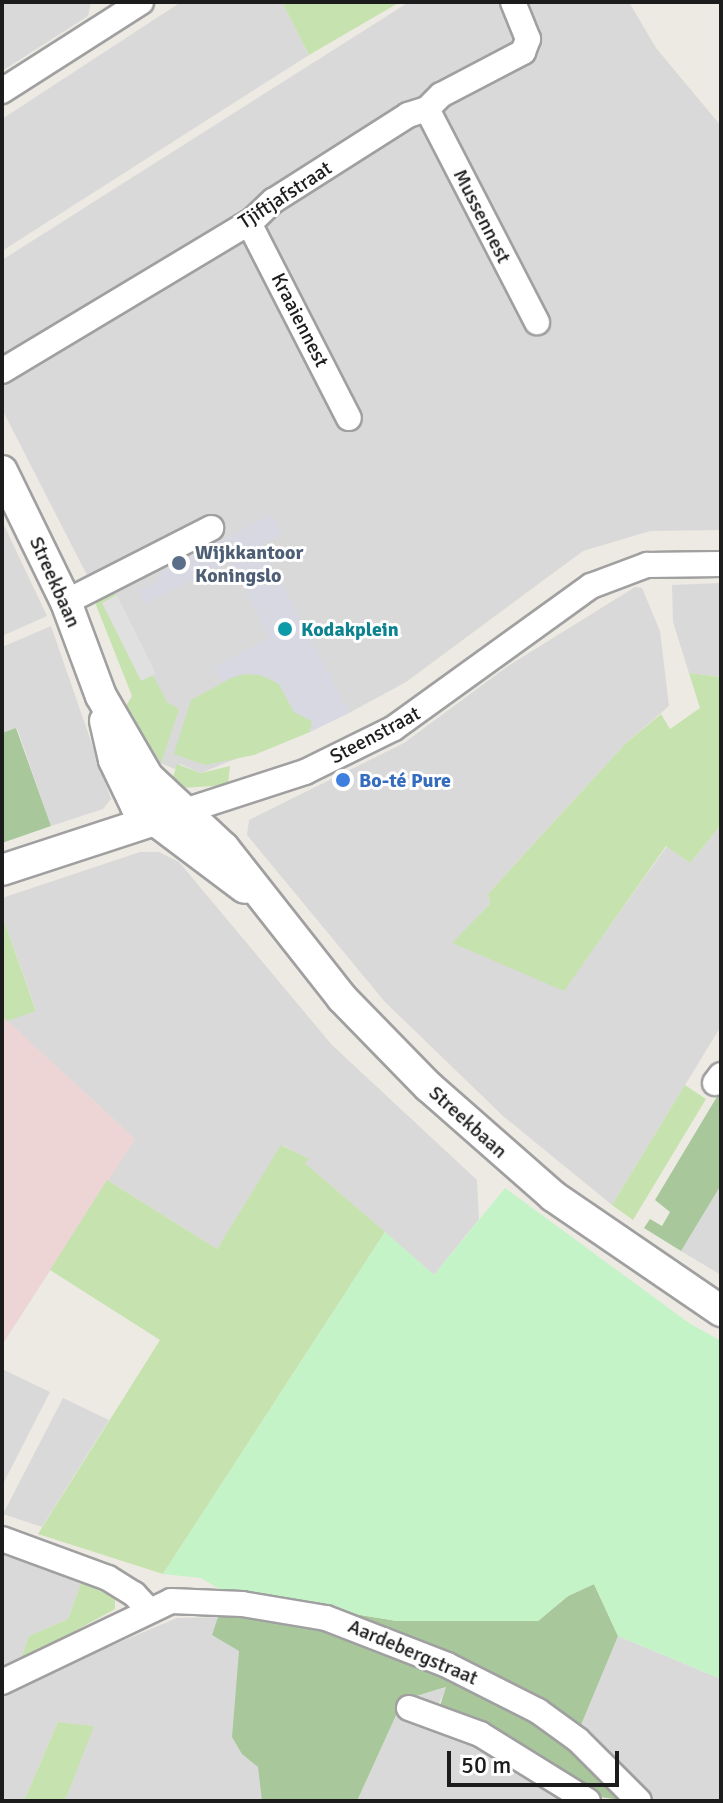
<!DOCTYPE html>
<meta charset="utf-8">
<style>
body{margin:0}
#map{position:relative;width:723px;height:1803px;overflow:hidden;background:#edeae3;font-family:Signika,sans-serif}
div>[style]{position:absolute}
.residential>*{inset:0;background:#dad9d9}
.commercial>*{inset:0;background:#ecd5d4}
.grass>*{inset:0;background:#c6e2ae}
.forest>*{inset:0;background:#a8c89c}
.park>*{inset:0;background:#c4f3c8}
.parking>*{inset:0;background:#e0e0e0}
.plaza>*{inset:0;background:#d8d8e2}
.roads{filter:drop-shadow(2px 0 #a0a0a0) drop-shadow(-2px 0 #a0a0a0) drop-shadow(0 2px #a0a0a0) drop-shadow(0 -2px #a0a0a0)}
.minor>*{height:24px;margin:-12px;padding:0 12px;transform-origin:12px;border-radius:12px;background:#fff}
.tertiary>*{height:30px;margin:-15px;padding:0 15px;transform-origin:15px;border-radius:15px;background:#fff}
.dots>*{width:22px;height:22px;translate:-50% -50%;box-sizing:border-box;border:4px solid #fff;border-radius:50%}
span{translate:-50% -50%;white-space:nowrap;text-align:center;line-height:1.15;-webkit-text-stroke:6px #fff;paint-order:stroke}
.street-label{font-size:20px;color:#1c1c1c}
.service-label{font-size:20px;color:#4e5e75;font-weight:700}
.left{translate:0 -50%;text-align:left}
.culture-label{font-size:20px;color:#0d838f;font-weight:700}
.shop-label{font-size:20px;color:#366cbe;font-weight:700}
.frame{position:absolute;inset:0;border:4px solid #1c1c1c;pointer-events:none}
.scale{position:absolute;left:447px;top:1751px;width:172px;height:36px;box-sizing:border-box;border:4px solid #1c1c1c;border-top:0;padding-left:10px;font-size:24px;line-height:28px;white-space:nowrap;color:#1c1c1c;-webkit-text-stroke:6px #fff;paint-order:stroke}
</style>
<div id="map">
<div class="residential">
<i style="clip-path:polygon(2px 2px,91px 2px,88px 16px,2px 71px)"></i>
<i style="clip-path:polygon(181px 2px,282px 2px,309px 55px,2px 251px,2px 119px)"></i>
<i style="clip-path:polygon(409px 2px,629px 2px,656px 48px,721px 126px,721px 530px,650px 531px,583px 551px,406px 682px,349px 713px,201px 773px,180px 764px,175px 769px,155px 761px,126px 706px,141px 681px,2px 409px,2px 260px)"></i>
<i style="clip-path:polygon(2px 521px,47px 616px,2px 636px)"></i>
<i style="clip-path:polygon(721px 583px,721px 677px,689px 673px,673px 622px,672px 585px)"></i>
<i style="clip-path:polygon(635px 587px,642px 588px,660px 631px,669px 706px,626px 743px,488px 894px,490px 904px,453px 943px,564px 990px,667px 846px,690px 863px,721px 825px,721px 1026px,612px 1205px,503px 1116px,385px 1002px,247px 835px,249px 820px,404px 743px,508px 666px)"></i>
<i style="clip-path:polygon(51px 626px,111px 799px,103px 809px,51px 826px,17px 728px,2px 733px,2px 647px)"></i>
<i style="clip-path:polygon(140px 852px,159px 852px,179px 862px,332px 1045px,477px 1180px,479px 1219px,434px 1275px,305px 1163px,308px 1159px,282px 1145px,217px 1249px,107px 1180px,135px 1139px,7px 1021px,36px 1010px,2px 915px,2px 898px)"></i>
<i style="clip-path:polygon(721px 1185px,721px 1275px,681px 1251px)"></i>
<i style="clip-path:polygon(2px 1369px,50px 1392px,2px 1486px)"></i>
<i style="clip-path:polygon(63px 1398px,109px 1420px,42px 1527px,3px 1514px)"></i>
<i style="clip-path:polygon(2px 1554px,82px 1581px,68px 1619px,29px 1636px,20px 1661px,2px 1669px)"></i>
<i style="clip-path:polygon(221px 1617px,283px 1625px,285px 1801px,65px 1801px,93px 1726px,58px 1722px,24px 1801px,2px 1801px,2px 1692px,177px 1618px)"></i>
<i style="clip-path:polygon(618px 1636px,721px 1679px,721px 1801px,652px 1801px,581px 1725px)"></i>
<i style="clip-path:polygon(447px 1687px,430px 1721px,470px 1736px,575px 1801px,357px 1801px,403px 1700px)"></i>
</div>
<div class="commercial">
<i style="clip-path:polygon(2px 1016px,135px 1139px,2px 1345px)"></i>
</div>
<div class="grass">
<i style="clip-path:polygon(282px 2px,400px 2px,309px 55px)"></i>
<i style="clip-path:polygon(109px 591px,117px 595px,103px 603px,141px 680px,153px 675px,167px 702px,179px 709px,161px 763px,126px 706px,132px 696px,96px 605px,95px 599px)"></i>
<i style="clip-path:polygon(689px 673px,721px 677px,721px 825px,690px 863px,666px 846px,564px 991px,452px 943px,490px 904px,488px 894px,626px 743px,661px 714px,670px 729px,700px 708px)"></i>
<i style="clip-path:polygon(258px 674px,279px 684px,294px 712px,312px 721px,310px 732px,254px 755px,205px 765px,174px 754px,191px 700px,237px 675px)"></i>
<i style="clip-path:polygon(177px 764px,201px 773px,230px 766px,228px 785px,182px 788px,172px 780px)"></i>
<i style="clip-path:polygon(2px 915px,36px 1011px,7px 1021px,2px 1016px)"></i>
<i style="clip-path:polygon(685px 1085px,706px 1099px,633px 1220px,612px 1205px)"></i>
<i style="clip-path:polygon(281px 1145px,309px 1159px,305px 1163px,385px 1232px,163px 1574px,38px 1534px,160px 1340px,50px 1270px,107px 1180px,217px 1249px)"></i>
<i style="clip-path:polygon(82px 1581px,115px 1599px,115px 1609px,20px 1661px,29px 1636px,68px 1619px)"></i>
<i style="clip-path:polygon(58px 1722px,94px 1726px,65px 1801px,24px 1801px)"></i>
</div>
<div class="forest">
<i style="clip-path:polygon(16px 728px,51px 826px,2px 843px,2px 733px)"></i>
<i style="clip-path:polygon(721px 1090px,721px 1185px,681px 1251px,644px 1228px,650px 1219px,662px 1226px,670px 1212px,655px 1200px)"></i>
<i style="clip-path:polygon(594px 1584px,618px 1636px,581px 1725px,591px 1760px,629px 1801px,593px 1796px,438px 1712px,446px 1687px,403px 1700px,357px 1801px,262px 1801px,258px 1767px,242px 1754px,232px 1737px,239px 1651px,212px 1635px,226px 1593px,397px 1621px,538px 1621px,568px 1596px)"></i>
</div>
<div class="park">
<i style="clip-path:polygon(505px 1188px,689px 1323px,721px 1341px,721px 1679px,618px 1636px,594px 1584px,568px 1596px,538px 1621px,397px 1621px,226px 1593px,201px 1578px,163px 1574px,385px 1232px,434px 1275px)"></i>
</div>
<div class="parking">
<i style="clip-path:polygon(117px 595px,156px 674px,141px 681px,102px 603px)"></i>
</div>
<div class="plaza">
<i style="clip-path:polygon(271px 514px,282px 534px,262px 545px,349px 713px,310px 732px,312px 721px,294px 712px,279px 684px,270px 677px,246px 673px,223px 681px,213px 667px,270px 638px,230px 561px,146px 604px,139px 590px,159px 580px,157px 574px)"></i>
</div>
<div class="roads">
<div class="minor">
<i style="left:2px;top:91px;width:165px;rotate:-32.6deg"></i>
<i style="left:427px;top:109px;width:240px;rotate:62.7deg"></i>
<i style="left:249px;top:223px;width:219px;rotate:62.9deg"></i>
<i style="left:2px;top:371px;width:293px;rotate:-31deg"></i>
<i style="left:253px;top:220px;width:28px;rotate:-44deg"></i>
<i style="left:273px;top:201px;width:160px;rotate:-32.5deg"></i>
<i style="left:408px;top:115px;width:20px;rotate:-18deg"></i>
<i style="left:427px;top:109px;width:20px;rotate:-45deg"></i>
<i style="left:441px;top:95px;width:93px;rotate:-27.7deg"></i>
<i style="left:523px;top:52px;width:14px;rotate:-69deg"></i>
<i style="left:528px;top:39px;width:40px;rotate:-112deg"></i>
<i style="left:66px;top:602px;width:163px;rotate:-27deg"></i>
<i style="left:188px;top:810px;width:123px;rotate:-18deg"></i>
<i style="left:305px;top:772px;width:99px;rotate:-26.3deg"></i>
<i style="left:394px;top:728px;width:243px;rotate:-35.8deg"></i>
<i style="left:591px;top:586px;width:60px;rotate:-20.6deg"></i>
<i style="left:647px;top:565px;width:74px;rotate:-0.8deg"></i>
<i style="left:715px;top:1083px;width:10px;rotate:-53deg"></i>
<i style="left:2px;top:1539px;width:113px;rotate:20.2deg"></i>
<i style="left:108px;top:1578px;width:31px;rotate:32deg"></i>
<i style="left:134px;top:1594px;width:22px;rotate:47deg"></i>
<i style="left:2px;top:1682px;width:187px;rotate:-25.6deg"></i>
<i style="left:171px;top:1601px;width:71px;rotate:2.4deg"></i>
<i style="left:242px;top:1604px;width:85px;rotate:9.5deg"></i>
<i style="left:326px;top:1618px;width:130px;rotate:21.2deg"></i>
<i style="left:447px;top:1665px;width:102px;rotate:26.8deg"></i>
<i style="left:538px;top:1711px;width:49px;rotate:35.9deg"></i>
<i style="left:578px;top:1740px;width:86px;rotate:45deg"></i>
<i style="left:409px;top:1708px;width:76px;rotate:20.1deg"></i>
<i style="left:480px;top:1734px;width:127px;rotate:31.8deg"></i>
</div>
<div class="tertiary">
<i style="left:2px;top:471px;width:146px;rotate:64deg"></i>
<i style="left:66px;top:602px;width:100px;rotate:69.6deg"></i>
<i style="left:101px;top:696px;width:94px;rotate:59.9deg"></i>
<i style="left:148px;top:777px;width:104px;rotate:43.1deg"></i>
<i style="left:224px;top:848px;width:191px;rotate:51.8deg"></i>
<i style="left:342px;top:998px;width:124px;rotate:45.7deg"></i>
<i style="left:429px;top:1087px;width:165px;rotate:41.3deg"></i>
<i style="left:553px;top:1196px;width:204px;rotate:34.4deg"></i>
<i style="left:105px;top:721px;width:40px;rotate:77deg"></i>
<i style="left:114px;top:760px;width:51px;rotate:64.4deg"></i>
<i style="left:136px;top:806px;width:136px;rotate:37deg"></i>
<i style="left:2px;top:870px;width:174px;rotate:-18.1deg"></i>
</div>
</div>
<div class="dots">
<i style="left:179px;top:563px;background:#5c6f8a"></i>
<i style="left:285px;top:629px;background:#0f9aa8"></i>
<i style="left:343px;top:780px;background:#3f7fe0"></i>
</div>
<div class="street-label">
<span style="left:285px;top:195px;rotate:-33deg">Tjiftjafstraat</span>
<span style="left:482px;top:216px;rotate:63deg">Mussennest</span>
<span style="left:300px;top:320px;rotate:63deg">Kraaiennest</span>
<span style="left:55px;top:582px;rotate:66deg">Streekbaan</span>
<span style="left:375px;top:735px;rotate:-28deg">Steenstraat</span>
<span style="left:468px;top:1122px;rotate:42deg">Streekbaan</span>
<span style="left:413px;top:1652px;rotate:23deg">Aardebergstraat</span>
</div>
<div class="service-label">
<span class="left" style="left:195px;top:564px">Wijkkantoor<br>Koningslo</span>
</div>
<div class="culture-label">
<span class="left" style="left:301px;top:629px">Kodakplein</span>
</div>
<div class="shop-label">
<span class="left" style="left:359px;top:780px">Bo-té Pure</span>
</div>
<div class="frame"></div>
<div class="scale">50 m</div>
</div>
